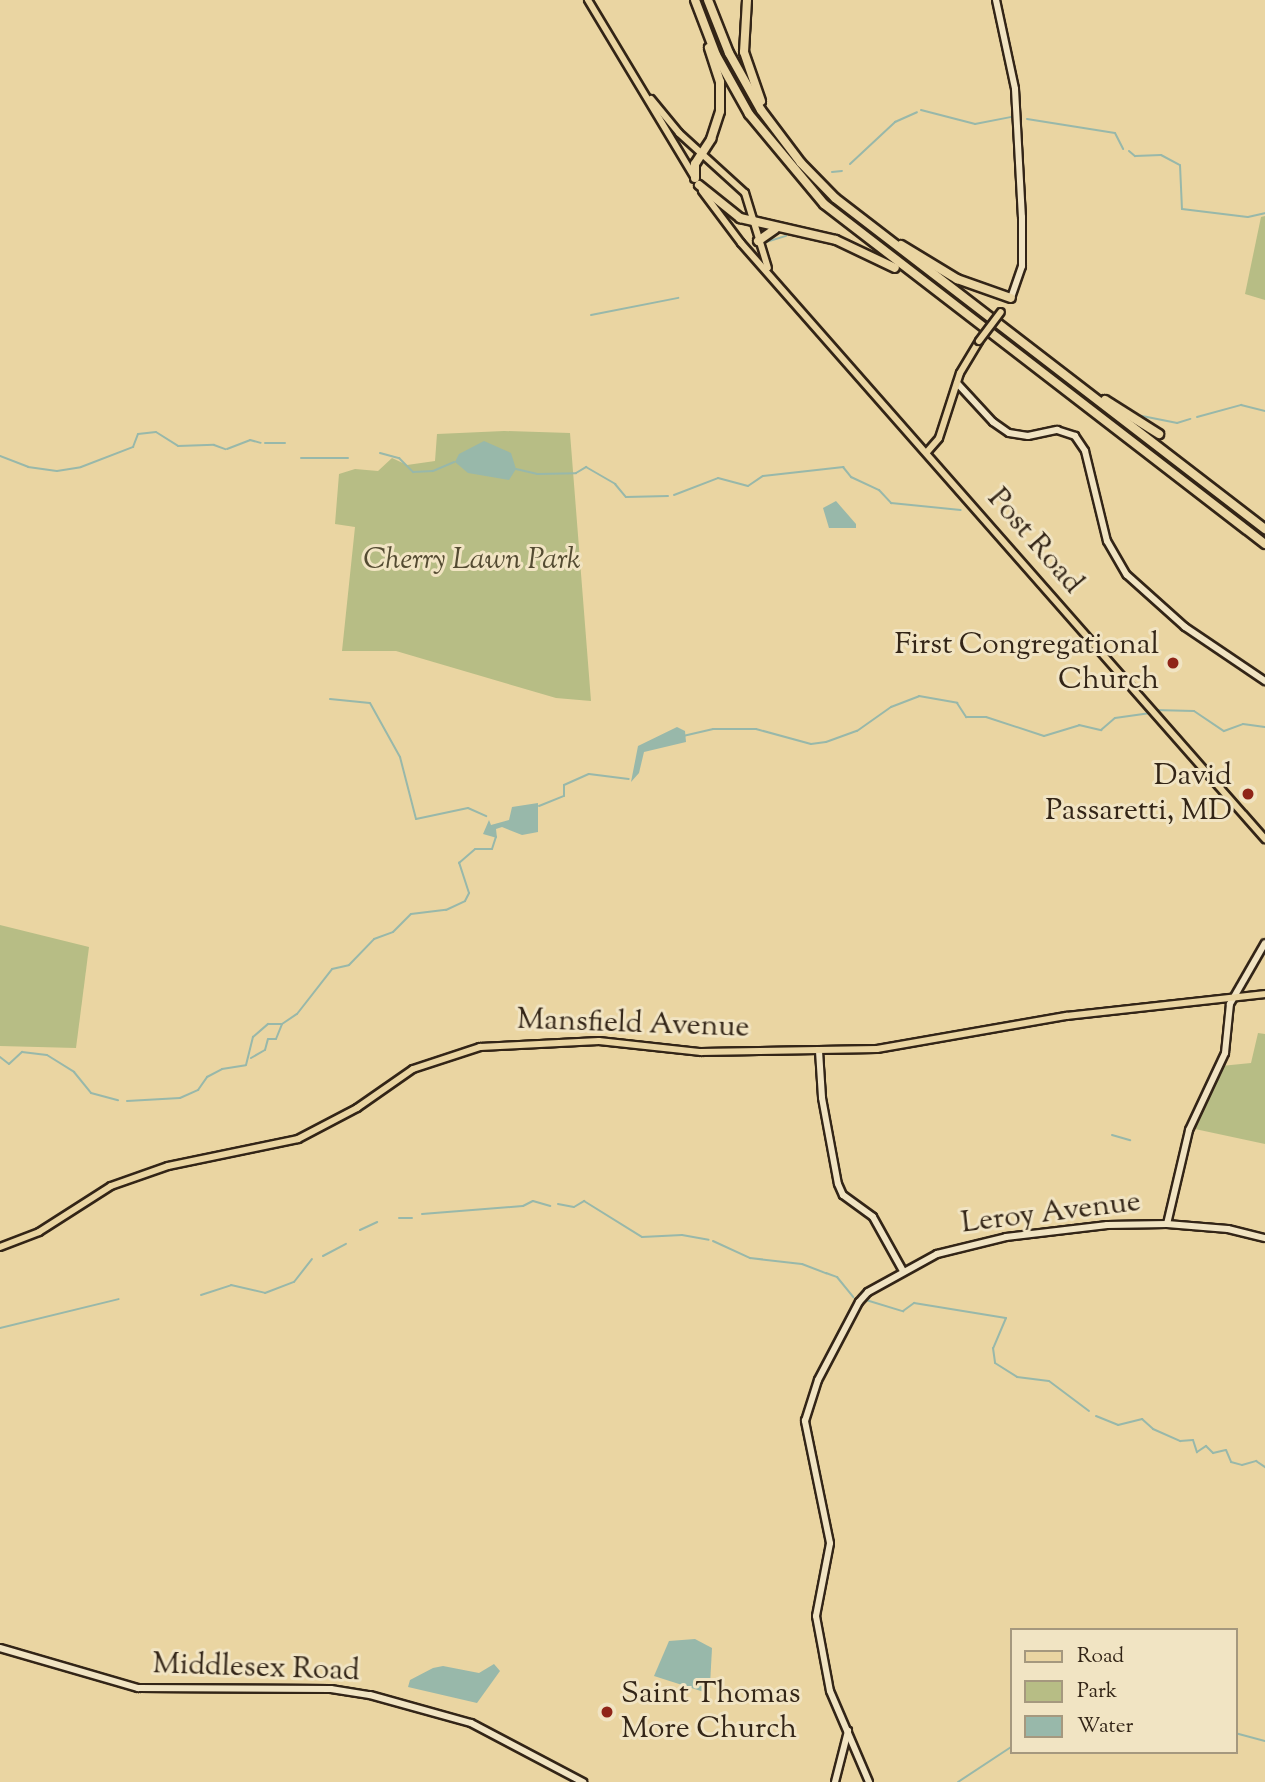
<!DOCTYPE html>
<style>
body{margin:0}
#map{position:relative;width:1265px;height:1782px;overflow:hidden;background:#ead5a2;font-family:"Sorts Mill Goudy",serif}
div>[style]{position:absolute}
.green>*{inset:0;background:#b7bd85}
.water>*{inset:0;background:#98b8aa}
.stream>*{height:2px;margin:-1px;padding:0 1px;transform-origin:1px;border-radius:1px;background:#98b8aa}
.roads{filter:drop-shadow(2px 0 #332517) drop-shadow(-2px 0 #332517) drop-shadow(0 2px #332517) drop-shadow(0 -2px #332517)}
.secondary>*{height:6px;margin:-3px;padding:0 3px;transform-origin:3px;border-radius:3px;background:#f1e4c3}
.primary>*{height:6px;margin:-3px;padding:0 3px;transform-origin:3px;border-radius:3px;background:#ead5a2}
.highway>*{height:8px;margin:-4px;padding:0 4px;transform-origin:4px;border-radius:4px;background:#ead5a2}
.bridges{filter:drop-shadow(2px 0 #332517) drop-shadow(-2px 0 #332517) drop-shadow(0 2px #332517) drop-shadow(0 -2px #332517)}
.primary-bridge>*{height:6px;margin:-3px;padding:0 3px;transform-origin:3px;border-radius:3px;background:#ead5a2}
.dots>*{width:19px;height:19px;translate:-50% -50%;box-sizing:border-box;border:4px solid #f1e4c3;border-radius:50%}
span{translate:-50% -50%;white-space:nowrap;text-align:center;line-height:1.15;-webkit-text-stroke:6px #f1e4c3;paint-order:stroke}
.street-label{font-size:30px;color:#332517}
.park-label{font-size:30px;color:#544b32;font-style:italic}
.poi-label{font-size:30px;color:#332517}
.right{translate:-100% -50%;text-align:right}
.left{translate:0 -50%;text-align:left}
.legend{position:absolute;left:1010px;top:1628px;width:228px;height:126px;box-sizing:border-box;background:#f1e4c3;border:2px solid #a5987e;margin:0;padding:9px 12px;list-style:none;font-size:21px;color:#332517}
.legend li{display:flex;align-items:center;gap:14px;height:35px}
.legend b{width:35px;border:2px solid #a5987e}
</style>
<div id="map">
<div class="green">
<i style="clip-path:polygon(1265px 216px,1265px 300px,1245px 294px,1261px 217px)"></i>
<i style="clip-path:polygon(504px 431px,570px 433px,591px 701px,556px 698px,396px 651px,342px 651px,355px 527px,335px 524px,339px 474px,355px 469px,378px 471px,392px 458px,407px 465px,435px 461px,437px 434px)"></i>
<i style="clip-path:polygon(0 925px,89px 947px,76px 1048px,0 1046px)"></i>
<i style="clip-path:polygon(1258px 1033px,1265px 1034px,1265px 1144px,1195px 1129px,1221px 1066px,1251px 1063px)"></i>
</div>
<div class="water">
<i style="clip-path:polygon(484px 441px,511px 453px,516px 469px,509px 480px,468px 473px,455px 462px,459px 454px)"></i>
<i style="clip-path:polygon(836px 501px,856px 524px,856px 528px,829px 528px,823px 508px)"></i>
<i style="clip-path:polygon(677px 727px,685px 731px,686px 742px,644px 752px,639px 773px,631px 782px,638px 746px)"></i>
<i style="clip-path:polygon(538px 803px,538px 832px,522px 835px,502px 827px,496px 829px,497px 838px,483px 834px,489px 820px,491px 825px,509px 820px,512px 807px)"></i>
<i style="clip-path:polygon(695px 1639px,712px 1648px,710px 1685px,704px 1692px,654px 1676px,669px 1641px)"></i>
<i style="clip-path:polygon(494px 1664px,500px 1671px,477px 1703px,408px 1687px,410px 1680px,433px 1668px,443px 1666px,479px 1673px)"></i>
</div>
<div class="stream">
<i style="left:921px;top:110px;width:56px;rotate:14.5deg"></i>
<i style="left:975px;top:124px;width:36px;rotate:-11deg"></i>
<i style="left:1027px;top:119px;width:89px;rotate:9deg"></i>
<i style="left:1115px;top:133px;width:18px;rotate:63deg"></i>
<i style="left:1129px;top:151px;width:8px;rotate:40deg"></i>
<i style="left:1135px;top:156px;width:26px;rotate:-2deg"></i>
<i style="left:1161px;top:155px;width:21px;rotate:28deg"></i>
<i style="left:1180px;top:165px;width:44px;rotate:87.4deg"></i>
<i style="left:1182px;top:209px;width:66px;rotate:6.9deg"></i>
<i style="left:1248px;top:217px;width:17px;rotate:-13deg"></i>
<i style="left:850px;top:164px;width:62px;rotate:-43deg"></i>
<i style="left:895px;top:122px;width:24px;rotate:-24deg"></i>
<i style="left:832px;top:172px;width:10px;rotate:-6deg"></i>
<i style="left:766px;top:242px;width:21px;rotate:-17deg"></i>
<i style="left:591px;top:315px;width:89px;rotate:-11.1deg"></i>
<i style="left:1137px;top:415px;width:41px;rotate:11.3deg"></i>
<i style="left:1177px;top:423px;width:14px;rotate:-17deg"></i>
<i style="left:1197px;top:417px;width:46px;rotate:-15.3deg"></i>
<i style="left:1241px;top:405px;width:25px;rotate:14deg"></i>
<i style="left:265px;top:443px;width:20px"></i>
<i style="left:227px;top:449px;width:25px;rotate:-21deg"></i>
<i style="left:250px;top:440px;width:11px;rotate:15deg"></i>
<i style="left:380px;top:453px;width:20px;rotate:15deg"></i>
<i style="left:399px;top:458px;width:20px;rotate:45deg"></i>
<i style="left:413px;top:472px;width:20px;rotate:-3deg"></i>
<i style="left:433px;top:471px;width:23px;rotate:-23deg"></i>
<i style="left:0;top:456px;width:30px;rotate:21deg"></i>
<i style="left:28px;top:467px;width:29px;rotate:8deg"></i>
<i style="left:57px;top:471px;width:24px;rotate:-9deg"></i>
<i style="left:81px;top:467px;width:56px;rotate:-21deg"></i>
<i style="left:133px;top:447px;width:14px;rotate:-69deg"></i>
<i style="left:138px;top:434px;width:18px;rotate:-6deg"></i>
<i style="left:156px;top:432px;width:26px;rotate:32deg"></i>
<i style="left:178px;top:446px;width:36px;rotate:-2deg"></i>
<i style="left:214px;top:445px;width:12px;rotate:20deg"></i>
<i style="left:301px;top:458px;width:47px"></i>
<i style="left:516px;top:469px;width:22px;rotate:13deg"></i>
<i style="left:537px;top:474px;width:39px;rotate:-1deg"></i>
<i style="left:576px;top:473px;width:12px;rotate:-31deg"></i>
<i style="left:586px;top:467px;width:34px;rotate:30deg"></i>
<i style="left:615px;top:484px;width:17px;rotate:50deg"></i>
<i style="left:626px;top:497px;width:42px;rotate:-1.4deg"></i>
<i style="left:674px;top:495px;width:47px;rotate:-21.1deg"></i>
<i style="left:718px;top:478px;width:31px;rotate:15deg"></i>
<i style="left:748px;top:486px;width:18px;rotate:-34deg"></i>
<i style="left:763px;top:476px;width:81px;rotate:-6.4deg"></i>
<i style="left:843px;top:467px;width:13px;rotate:51deg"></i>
<i style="left:851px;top:477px;width:31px;rotate:25deg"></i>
<i style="left:879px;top:490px;width:18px;rotate:47deg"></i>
<i style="left:891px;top:503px;width:70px;rotate:5.7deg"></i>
<i style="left:330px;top:699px;width:40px;rotate:5.7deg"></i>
<i style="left:370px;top:703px;width:62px;rotate:60.9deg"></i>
<i style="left:400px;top:757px;width:64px;rotate:75.5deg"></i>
<i style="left:416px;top:819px;width:53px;rotate:-11.9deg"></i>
<i style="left:468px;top:808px;width:20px;rotate:24deg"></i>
<i style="left:1154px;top:710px;width:40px;rotate:1.4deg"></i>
<i style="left:1194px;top:711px;width:36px;rotate:34deg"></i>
<i style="left:1224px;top:731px;width:20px;rotate:-20deg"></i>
<i style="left:1243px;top:724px;width:22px;rotate:8deg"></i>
<i style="left:683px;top:736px;width:31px;rotate:-13deg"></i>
<i style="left:713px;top:729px;width:43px"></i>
<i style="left:756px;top:729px;width:57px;rotate:15.3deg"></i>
<i style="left:811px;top:744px;width:15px;rotate:-8deg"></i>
<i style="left:826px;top:742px;width:33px;rotate:-20deg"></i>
<i style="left:857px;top:731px;width:42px;rotate:-35.2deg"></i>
<i style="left:891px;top:707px;width:30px;rotate:-21deg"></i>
<i style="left:919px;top:696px;width:39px;rotate:10deg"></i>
<i style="left:957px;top:703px;width:17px;rotate:57deg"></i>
<i style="left:966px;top:717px;width:20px"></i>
<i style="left:986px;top:717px;width:61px;rotate:18.1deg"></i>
<i style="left:1044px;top:736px;width:37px;rotate:-17deg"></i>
<i style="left:1079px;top:725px;width:23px;rotate:13deg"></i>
<i style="left:1101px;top:730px;width:18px;rotate:-41deg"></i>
<i style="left:1115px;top:718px;width:34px;rotate:-8deg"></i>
<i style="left:539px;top:806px;width:27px;rotate:-22deg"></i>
<i style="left:564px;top:796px;width:11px;rotate:-90deg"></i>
<i style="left:564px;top:785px;width:27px;rotate:-24deg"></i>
<i style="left:589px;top:774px;width:40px;rotate:7.1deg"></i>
<i style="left:0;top:1057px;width:11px;rotate:38deg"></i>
<i style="left:9px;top:1064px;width:18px;rotate:-43deg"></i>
<i style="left:22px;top:1052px;width:25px;rotate:7deg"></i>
<i style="left:47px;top:1055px;width:32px;rotate:32deg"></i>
<i style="left:74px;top:1072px;width:27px;rotate:51deg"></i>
<i style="left:91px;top:1093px;width:28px;rotate:15deg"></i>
<i style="left:251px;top:1058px;width:16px;rotate:-30deg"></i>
<i style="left:265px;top:1050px;width:11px;rotate:-75deg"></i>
<i style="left:268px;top:1039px;width:8px"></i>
<i style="left:276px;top:1039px;width:16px;rotate:-68deg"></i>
<i style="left:127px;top:1101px;width:53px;rotate:-3.2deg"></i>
<i style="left:180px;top:1098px;width:20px;rotate:-24deg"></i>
<i style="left:198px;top:1090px;width:16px;rotate:-55deg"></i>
<i style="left:207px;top:1077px;width:17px;rotate:-28deg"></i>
<i style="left:222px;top:1069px;width:24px;rotate:-9deg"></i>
<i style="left:246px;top:1065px;width:29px;rotate:-76deg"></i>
<i style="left:253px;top:1037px;width:20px;rotate:-41deg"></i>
<i style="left:268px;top:1024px;width:14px"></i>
<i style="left:282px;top:1024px;width:18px;rotate:-34deg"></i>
<i style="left:297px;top:1014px;width:57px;rotate:-52.1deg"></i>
<i style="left:332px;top:969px;width:17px;rotate:-13deg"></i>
<i style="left:349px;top:965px;width:36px;rotate:-46deg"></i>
<i style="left:374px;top:939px;width:20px;rotate:-20deg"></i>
<i style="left:393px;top:932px;width:25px;rotate:-45deg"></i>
<i style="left:411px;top:914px;width:35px;rotate:-7deg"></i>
<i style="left:446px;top:910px;width:21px;rotate:-25deg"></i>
<i style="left:465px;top:901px;width:9px;rotate:-63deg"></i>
<i style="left:469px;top:893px;width:32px;rotate:-108deg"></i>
<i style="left:459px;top:863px;width:21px;rotate:-41deg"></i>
<i style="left:475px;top:849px;width:17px"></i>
<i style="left:492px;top:849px;width:13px;rotate:-72deg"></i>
<i style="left:1112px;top:1135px;width:19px;rotate:16deg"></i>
<i style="left:558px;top:1204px;width:16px;rotate:11deg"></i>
<i style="left:574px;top:1207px;width:12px;rotate:-31deg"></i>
<i style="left:584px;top:1201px;width:68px;rotate:31.8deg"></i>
<i style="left:642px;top:1237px;width:40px;rotate:-2.9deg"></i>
<i style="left:682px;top:1235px;width:27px;rotate:10deg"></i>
<i style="left:422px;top:1214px;width:101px;rotate:-4.5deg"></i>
<i style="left:523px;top:1206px;width:11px;rotate:-27deg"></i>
<i style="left:533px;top:1201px;width:18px;rotate:16deg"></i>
<i style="left:399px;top:1218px;width:13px"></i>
<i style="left:360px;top:1230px;width:19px;rotate:-25deg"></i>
<i style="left:713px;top:1241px;width:41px;rotate:24.7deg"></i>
<i style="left:750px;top:1258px;width:52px;rotate:6.6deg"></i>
<i style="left:802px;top:1264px;width:26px;rotate:21deg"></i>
<i style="left:826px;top:1273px;width:12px;rotate:20deg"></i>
<i style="left:837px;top:1277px;width:26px;rotate:51deg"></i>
<i style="left:323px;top:1256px;width:26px;rotate:-28deg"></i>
<i style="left:201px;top:1295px;width:32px;rotate:-18deg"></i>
<i style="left:231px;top:1285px;width:35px;rotate:13deg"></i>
<i style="left:265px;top:1293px;width:31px;rotate:-21deg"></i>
<i style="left:294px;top:1282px;width:29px;rotate:-52deg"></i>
<i style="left:866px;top:1300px;width:39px;rotate:17deg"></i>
<i style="left:903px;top:1311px;width:14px;rotate:-36deg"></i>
<i style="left:914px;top:1303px;width:93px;rotate:9.3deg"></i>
<i style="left:1006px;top:1318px;width:33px;rotate:113deg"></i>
<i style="left:993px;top:1348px;width:15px;rotate:82deg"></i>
<i style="left:995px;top:1363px;width:26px;rotate:32deg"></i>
<i style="left:1017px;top:1377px;width:32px;rotate:7deg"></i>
<i style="left:1049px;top:1381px;width:50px;rotate:36.9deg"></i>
<i style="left:0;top:1328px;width:122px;rotate:-13.7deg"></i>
<i style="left:1096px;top:1416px;width:24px;rotate:22deg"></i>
<i style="left:1118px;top:1425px;width:25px;rotate:-14deg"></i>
<i style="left:1142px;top:1419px;width:15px;rotate:42deg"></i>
<i style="left:1153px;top:1429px;width:30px;rotate:24deg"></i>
<i style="left:1180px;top:1441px;width:13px;rotate:-4deg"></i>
<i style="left:1193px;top:1440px;width:13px;rotate:72deg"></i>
<i style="left:1197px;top:1452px;width:11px;rotate:-34deg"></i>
<i style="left:1206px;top:1446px;width:10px;rotate:45deg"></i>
<i style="left:1213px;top:1453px;width:13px;rotate:-13deg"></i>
<i style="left:1226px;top:1450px;width:13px;rotate:67deg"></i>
<i style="left:1231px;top:1462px;width:11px;rotate:15deg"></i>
<i style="left:1242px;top:1465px;width:15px;rotate:-16deg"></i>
<i style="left:1256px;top:1461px;width:11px;rotate:34deg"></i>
<i style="left:1235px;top:1733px;width:31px;rotate:15deg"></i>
<i style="left:958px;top:1782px;width:64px;rotate:-33.4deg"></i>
</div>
<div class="roads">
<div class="secondary">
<i style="left:996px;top:0;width:91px;rotate:77.9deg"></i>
<i style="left:1015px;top:89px;width:128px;rotate:86.9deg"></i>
<i style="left:1022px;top:217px;width:49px;rotate:90deg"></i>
<i style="left:1022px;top:266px;width:34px;rotate:109deg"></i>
<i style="left:957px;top:383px;width:53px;rotate:47.3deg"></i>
<i style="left:993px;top:422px;width:19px;rotate:35deg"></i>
<i style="left:1009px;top:433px;width:19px;rotate:9deg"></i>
<i style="left:1028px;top:436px;width:30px;rotate:-12deg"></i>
<i style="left:1057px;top:430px;width:19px;rotate:18deg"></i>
<i style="left:1075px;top:436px;width:18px;rotate:56deg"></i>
<i style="left:1085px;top:451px;width:93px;rotate:76.3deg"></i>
<i style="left:1107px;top:541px;width:39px;rotate:60deg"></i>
<i style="left:1127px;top:575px;width:78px;rotate:41.9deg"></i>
<i style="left:1185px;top:627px;width:97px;rotate:34deg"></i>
<i style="left:819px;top:1051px;width:47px;rotate:86.3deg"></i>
<i style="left:822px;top:1098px;width:87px;rotate:79.5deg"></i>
<i style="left:838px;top:1184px;width:12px;rotate:66deg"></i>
<i style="left:843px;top:1195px;width:37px;rotate:36deg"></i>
<i style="left:873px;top:1217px;width:62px;rotate:60.9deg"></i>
<i style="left:1167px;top:1224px;width:97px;rotate:-76.8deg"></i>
<i style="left:1189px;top:1130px;width:85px;rotate:-64.9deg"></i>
<i style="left:1225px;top:1053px;width:49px;rotate:-84.2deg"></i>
<i style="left:1230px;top:1004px;width:70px;rotate:-60.2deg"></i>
<i style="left:0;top:1648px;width:144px;rotate:16.2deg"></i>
<i style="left:138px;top:1688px;width:193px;rotate:0.3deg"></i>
<i style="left:331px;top:1689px;width:39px;rotate:9deg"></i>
<i style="left:370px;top:1695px;width:105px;rotate:15.5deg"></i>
<i style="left:471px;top:1723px;width:127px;rotate:27.8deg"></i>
<i style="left:835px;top:1782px;width:53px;rotate:-75.7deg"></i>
<i style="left:869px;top:1782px;width:99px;rotate:-113.2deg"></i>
<i style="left:830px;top:1691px;width:76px;rotate:-100.6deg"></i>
<i style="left:816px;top:1616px;width:74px;rotate:-79.1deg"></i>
<i style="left:830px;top:1543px;width:125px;rotate:-101.6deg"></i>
<i style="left:805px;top:1421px;width:43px;rotate:-72.4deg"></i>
<i style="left:818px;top:1380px;width:88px;rotate:-62.3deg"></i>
<i style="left:859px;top:1302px;width:13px;rotate:-48deg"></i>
<i style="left:868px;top:1292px;width:79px;rotate:-28.8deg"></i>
<i style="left:937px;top:1254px;width:71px;rotate:-13.8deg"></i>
<i style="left:1006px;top:1237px;width:102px;rotate:-6.8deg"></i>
<i style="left:1107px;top:1225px;width:60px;rotate:-1deg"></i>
<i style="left:1167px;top:1224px;width:61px;rotate:4.7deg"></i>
<i style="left:1228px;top:1229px;width:38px;rotate:14deg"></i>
</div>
<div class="primary">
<i style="left:588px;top:0;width:208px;rotate:59deg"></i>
<i style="left:651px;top:99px;width:44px;rotate:50.5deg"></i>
<i style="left:679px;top:133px;width:89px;rotate:42.3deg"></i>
<i style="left:745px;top:193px;width:78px;rotate:73deg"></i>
<i style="left:702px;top:191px;width:65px;rotate:53.1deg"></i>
<i style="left:741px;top:243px;width:794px;rotate:48.68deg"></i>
<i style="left:927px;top:452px;width:18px;rotate:-49deg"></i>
<i style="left:939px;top:438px;width:68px;rotate:-72.1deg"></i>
<i style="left:960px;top:373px;width:37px;rotate:-59deg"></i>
<i style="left:0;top:1247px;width:42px;rotate:-21deg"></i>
<i style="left:39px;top:1232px;width:85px;rotate:-32.6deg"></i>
<i style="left:111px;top:1186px;width:60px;rotate:-19.3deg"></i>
<i style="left:168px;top:1166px;width:133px;rotate:-11.7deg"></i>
<i style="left:298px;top:1139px;width:67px;rotate:-27.7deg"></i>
<i style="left:357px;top:1108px;width:68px;rotate:-34.9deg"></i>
<i style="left:413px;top:1069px;width:71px;rotate:-18.2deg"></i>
<i style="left:480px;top:1047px;width:119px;rotate:-2.9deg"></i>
<i style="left:599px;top:1041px;width:103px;rotate:6.2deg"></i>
<i style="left:701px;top:1052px;width:176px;rotate:-1deg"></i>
<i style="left:877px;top:1049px;width:193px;rotate:-9.9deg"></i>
<i style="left:1067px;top:1016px;width:199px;rotate:-6.3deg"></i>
</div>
<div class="highway">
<i style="left:695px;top:0;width:59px;rotate:69.1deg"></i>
<i style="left:716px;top:55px;width:68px;rotate:60.8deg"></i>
<i style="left:749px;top:114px;width:117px;rotate:50.2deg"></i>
<i style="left:824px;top:204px;width:557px;rotate:37.63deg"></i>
<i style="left:708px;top:0;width:57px;rotate:68.4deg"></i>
<i style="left:729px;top:53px;width:65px;rotate:60.7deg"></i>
<i style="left:761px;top:110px;width:66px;rotate:53deg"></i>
<i style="left:801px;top:163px;width:49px;rotate:45.8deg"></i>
<i style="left:835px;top:198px;width:543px;rotate:37.59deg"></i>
<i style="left:747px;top:0;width:52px;rotate:93.3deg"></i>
<i style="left:744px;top:52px;width:52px;rotate:70.9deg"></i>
<i style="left:695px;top:178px;width:14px;rotate:-90deg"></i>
<i style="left:695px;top:164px;width:30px;rotate:-57deg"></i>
<i style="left:711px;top:139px;width:29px;rotate:-72deg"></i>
<i style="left:720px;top:111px;width:29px;rotate:-90deg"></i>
<i style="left:720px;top:82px;width:36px;rotate:-108deg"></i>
<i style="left:699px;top:185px;width:53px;rotate:38.8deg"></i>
<i style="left:740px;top:218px;width:98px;rotate:12.9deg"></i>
<i style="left:836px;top:240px;width:65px;rotate:25.4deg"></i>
<i style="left:758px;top:241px;width:21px;rotate:-35deg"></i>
<i style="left:901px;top:245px;width:66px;rotate:31.3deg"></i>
<i style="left:957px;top:279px;width:57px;rotate:19.4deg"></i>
<i style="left:1105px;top:400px;width:64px;rotate:32.2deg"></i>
</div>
</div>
<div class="bridges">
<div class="primary-bridge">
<i style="left:979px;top:341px;width:36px;rotate:-53deg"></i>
</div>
</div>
<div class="dots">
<i style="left:1173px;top:663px;background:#8f2418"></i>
<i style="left:1248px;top:794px;background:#8f2418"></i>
<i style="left:607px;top:1712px;background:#8f2418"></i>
</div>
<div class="street-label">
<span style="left:1034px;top:542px;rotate:49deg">Post Road</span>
<span style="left:633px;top:1025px;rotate:2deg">Mansfield Avenue</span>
<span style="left:1051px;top:1214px;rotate:-7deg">Leroy Avenue</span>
<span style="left:256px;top:1669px;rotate:2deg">Middlesex Road</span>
</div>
<div class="park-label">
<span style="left:472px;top:561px">Cherry Lawn Park</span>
</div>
<div class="poi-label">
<span class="right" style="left:1159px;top:663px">First Congregational<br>Church</span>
<span class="right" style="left:1232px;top:794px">David<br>Passaretti, MD</span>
<span class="left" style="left:621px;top:1712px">Saint Thomas<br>More Church</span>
</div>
<ul class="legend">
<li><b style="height:9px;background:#ead5a2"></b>Road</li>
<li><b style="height:19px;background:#b7bd85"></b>Park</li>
<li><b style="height:19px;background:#98b8aa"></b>Water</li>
</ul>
</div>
